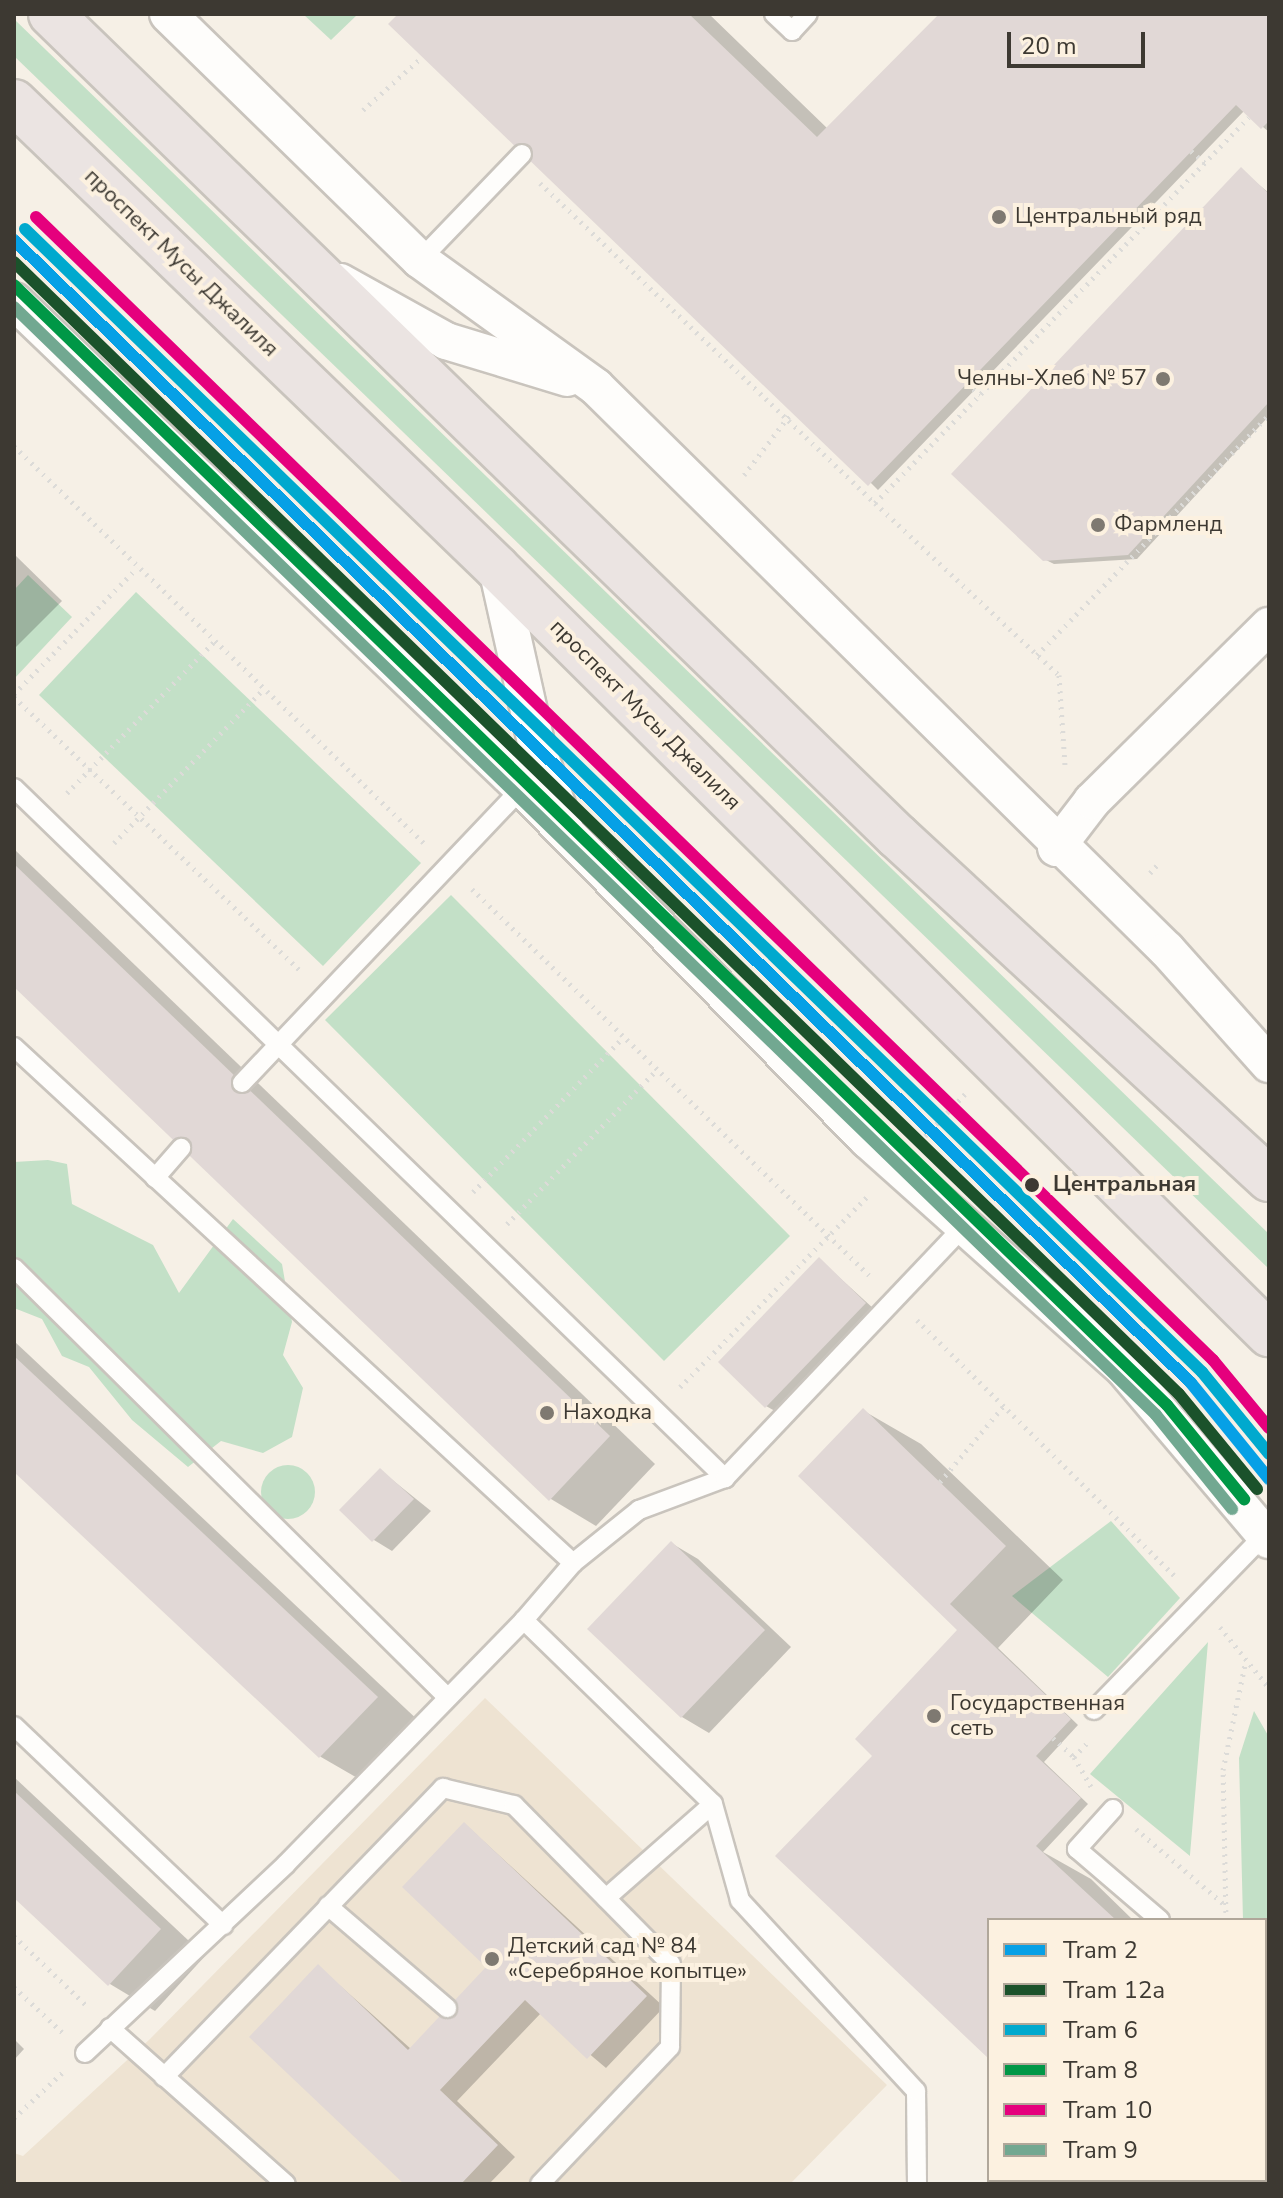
<!DOCTYPE html>
<meta charset="utf-8">
<style>
body{margin:0}
#map{position:relative;width:1283px;height:2198px;overflow:hidden;background:#f6f0e6;font-family:"Nunito Sans",sans-serif}
div>[style]{position:absolute}
.built>*{inset:0;background:#eee3d2}
.green>*{inset:0;background:#c3e0c7}
.round{border-radius:50%}
.shadow>*{inset:0;background:#0003}
.building>*{inset:0;background:#e1d8d6}
.path>*{height:5px;margin-top:-2.5px;transform-origin:0;background:repeating-linear-gradient(90deg,#dcdbd8 0 2px,transparent 0 8px)}
.roads{filter:drop-shadow(2px 0 #c9c4bd) drop-shadow(-2px 0 #c9c4bd) drop-shadow(0 2px #c9c4bd) drop-shadow(0 -2px #c9c4bd)}
.lane>*{height:18px;margin:-9px;padding:0 9px;transform-origin:9px;border-radius:9px;background:#fefdfb}
.street>*{height:36px;margin:-18px;padding:0 18px;transform-origin:18px;border-radius:18px;background:#fefdfb}
.primary>*{height:44px;margin:-22px;padding:0 22px;transform-origin:22px;border-radius:22px;background:#ebe4e2}
.tram-1>*{height:12px;margin:-6px;padding:0 6px;transform-origin:6px;border-radius:6px;background:#06a0e6}
.tram-2>*{height:12px;margin:-6px;padding:0 6px;transform-origin:6px;border-radius:6px;background:#1b522b}
.tram-3>*{height:12px;margin:-6px;padding:0 6px;transform-origin:6px;border-radius:6px;background:#00a9ce}
.tram-4>*{height:12px;margin:-6px;padding:0 6px;transform-origin:6px;border-radius:6px;background:#009746}
.tram-5>*{height:12px;margin:-6px;padding:0 6px;transform-origin:6px;border-radius:6px;background:#e5007d}
.tram-6>*{height:12px;margin:-6px;padding:0 6px;transform-origin:6px;border-radius:6px;background:#72a891}
.dots>*{width:22px;height:22px;translate:-50% -50%;box-sizing:border-box;border:4px solid #fcf1e0;border-radius:50%}
span{translate:-50% -50%;white-space:nowrap;text-align:center;line-height:1.15;-webkit-text-stroke:8px #fcf1e0;paint-order:stroke}
.poi-label{font-size:22px;color:#3d3932}
.left{translate:0 -50%;text-align:left}
.right{translate:-100% -50%;text-align:right}
.street-label{font-size:22px;color:#3d3932}
.stop-label{font-size:22px;color:#3d3932;font-weight:700}
.frame{position:absolute;inset:0;border:16px solid #3d3932;pointer-events:none}
.legend{position:absolute;left:987px;top:1918px;width:280px;height:264px;box-sizing:border-box;background:#fcf1e0;border:2px solid #b0a79a;margin:0;padding:10px 14px;list-style:none;font-size:24px;color:#3d3932}
.legend li{display:flex;align-items:center;gap:16px;height:40px}
.legend b{width:40px;border:2px solid #b0a79a}
.scale{position:absolute;left:1007px;top:32px;width:138px;height:36px;box-sizing:border-box;border:4px solid #3d3932;border-top:0;padding-left:10px;font-size:24px;line-height:28px;white-space:nowrap;color:#3d3932;-webkit-text-stroke:6px #fcf1e0;paint-order:stroke}
</style>
<div id="map">
<div class="built">
<i style="clip-path:polygon(485px 1698px,887px 2085px,790px 2184px,14px 2184px,14px 2153px,23px 2156px,150px 2039px)"></i>
</div>
<div class="green">
<i style="clip-path:polygon(303px 14px,358px 14px,331px 40px)"></i>
<i style="clip-path:polygon(14px 19px,1269px 1234px,1269px 1269px,14px 56px)"></i>
<i style="clip-path:polygon(28px 575px,72px 617px,14px 679px,14px 590px)"></i>
<i style="clip-path:polygon(136px 592px,421px 863px,323px 966px,39px 695px)"></i>
<i style="clip-path:polygon(451px 895px,790px 1236px,664px 1361px,325px 1020px)"></i>
<i style="clip-path:polygon(48px 1160px,67px 1164px,72px 1204px,153px 1245px,179px 1293px,233px 1219px,282px 1264px,292px 1322px,283px 1355px,303px 1388px,292px 1437px,263px 1453px,221px 1441px,188px 1467px,132px 1420px,89px 1367px,62px 1356px,42px 1319px,14px 1308px,14px 1162px)"></i>
<i class="round" style="left:261px;top:1465px;width:54px;height:54px"></i>
<i style="clip-path:polygon(1111px 1521px,1180px 1598px,1108px 1677px,1012px 1596px)"></i>
<i style="clip-path:polygon(1208px 1642px,1190px 1855px,1190px 1856px,1090px 1774px)"></i>
<i style="clip-path:polygon(1254px 1711px,1269px 1737px,1269px 1949px,1265px 1920px,1243px 1920px,1239px 1758px)"></i>
</div>
<div class="shadow">
<i style="clip-path:polygon(400px 14px,709px 14px,828px 129px,942px 14px,1269px 14px,1269px 132px,1244px 111px,878px 490px)"></i>
<i style="clip-path:polygon(1241px 170px,1269px 193px,1269px 416px,1137px 559px,1054px 564px,1044px 559px)"></i>
<i style="clip-path:polygon(14px 554px,62px 601px,14px 649px)"></i>
<i style="clip-path:polygon(14px 849px,655px 1464px,596px 1526px,551px 1499px,14px 985px)"></i>
<i style="clip-path:polygon(819px 1259px,874px 1309px,775px 1411px,766px 1406px)"></i>
<i style="clip-path:polygon(14px 1341px,422px 1724px,366px 1783px,321px 1757px,14px 1469px)"></i>
<i style="clip-path:polygon(864px 1411px,921px 1444px,1063px 1580px,998px 1648px,1078px 1725px,1044px 1762px,1088px 1804px,1043px 1852px,1091px 1879px,1133px 1920px,989px 1920px,989px 2057px,875px 1756px,960px 1630px)"></i>
<i style="clip-path:polygon(380px 1470px,431px 1511px,392px 1551px,374px 1540px)"></i>
<i style="clip-path:polygon(671px 1543px,698px 1559px,791px 1647px,709px 1733px,682px 1717px)"></i>
<i style="clip-path:polygon(14px 1777px,205px 1956px,155px 2011px,110px 1984px,14px 1895px)"></i>
<i style="clip-path:polygon(465px 1824px,664px 2007px,606px 2068px,541px 2013px,457px 2101px,515px 2157px,489px 2184px,406px 2184px,318px 1966px,411px 2049px,489px 1967px)"></i>
<i style="clip-path:polygon(14px 2039px,24px 2049px,14px 2060px)"></i>
<i style="clip-path:polygon(1265px 2048px,1269px 2184px,1021px 2184px,1265px 2180px)"></i>
</div>
<div class="building">
<i style="clip-path:polygon(398px 14px,689px 14px,817px 137px,939px 14px,1269px 14px,1269px 121px,1261px 129px,1236px 105px,868px 486px,388px 24px)"></i>
<i style="clip-path:polygon(1241px 167px,1269px 194px,1269px 402px,1128px 555px,1043px 561px,951px 474px)"></i>
<i style="clip-path:polygon(14px 864px,610px 1436px,549px 1501px,14px 987px)"></i>
<i style="clip-path:polygon(819px 1257px,866px 1303px,765px 1408px,718px 1362px)"></i>
<i style="clip-path:polygon(14px 1356px,378px 1697px,319px 1758px,14px 1472px)"></i>
<i style="clip-path:polygon(863px 1408px,1006px 1546px,950px 1604px,1071px 1719px,1036px 1756px,1081px 1798px,1036px 1846px,1116px 1920px,989px 1920px,989px 2059px,775px 1856px,872px 1756px,855px 1739px,957px 1630px,798px 1476px)"></i>
<i style="clip-path:polygon(380px 1468px,414px 1499px,372px 1542px,339px 1510px)"></i>
<i style="clip-path:polygon(671px 1541px,765px 1630px,681px 1718px,587px 1629px)"></i>
<i style="clip-path:polygon(14px 1791px,161px 1929px,108px 1986px,14px 1898px)"></i>
<i style="clip-path:polygon(464px 1822px,647px 1996px,587px 2059px,525px 2000px,440px 2090px,498px 2145px,461px 2184px,404px 2184px,249px 2037px,318px 1964px,408px 2050px,486px 1967px,402px 1887px)"></i>
<i style="clip-path:polygon(1019px 2180px,1222px 2180px,1222px 2184px,1019px 2184px)"></i>
</div>
<div class="path">
<i style="left:363px;top:110px;width:79px;rotate:-41.9deg"></i>
<i style="left:1191px;top:151px;width:18px;rotate:41deg"></i>
<i style="left:540px;top:183px;width:463px;rotate:43.7deg"></i>
<i style="left:875px;top:503px;width:537px;rotate:-45.9deg"></i>
<i style="left:966px;top:385px;width:17px;rotate:33deg"></i>
<i style="left:14px;top:446px;width:571px;rotate:44.08deg"></i>
<i style="left:744px;top:475px;width:78px;rotate:-52.8deg"></i>
<i style="left:875px;top:503px;width:252px;rotate:43.1deg"></i>
<i style="left:1059px;top:675px;width:91px;rotate:86.2deg"></i>
<i style="left:1037px;top:655px;width:334px;rotate:-46deg"></i>
<i style="left:14px;top:694px;width:176px;rotate:-45.7deg"></i>
<i style="left:14px;top:697px;width:398px;rotate:43.7deg"></i>
<i style="left:67px;top:793px;width:211px;rotate:-45.8deg"></i>
<i style="left:114px;top:843px;width:215px;rotate:-45.8deg"></i>
<i style="left:1150px;top:873px;width:15px;rotate:-48deg"></i>
<i style="left:472px;top:889px;width:558px;rotate:44.2deg"></i>
<i style="left:925px;top:1136px;width:58px;rotate:-46.4deg"></i>
<i style="left:473px;top:1192px;width:215px;rotate:-45.8deg"></i>
<i style="left:507px;top:1224px;width:215px;rotate:-45.8deg"></i>
<i style="left:917px;top:1320px;width:366px;rotate:44.8deg"></i>
<i style="left:680px;top:1387px;width:269px;rotate:-45.5deg"></i>
<i style="left:940px;top:1482px;width:103px;rotate:-50.1deg"></i>
<i style="left:1220px;top:1627px;width:78px;rotate:51.2deg"></i>
<i style="left:1053px;top:1738px;width:28px;rotate:42deg"></i>
<i style="left:1074px;top:1757px;width:21px;rotate:-47deg"></i>
<i style="left:1074px;top:1757px;width:34px;rotate:60deg"></i>
<i style="left:1136px;top:1829px;width:118px;rotate:40.5deg"></i>
<i style="left:1226px;top:1920px;width:150px;rotate:-91.1deg"></i>
<i style="left:1223px;top:1770px;width:112px;rotate:-78.2deg"></i>
<i style="left:14px;top:1936px;width:103px;rotate:43.8deg"></i>
<i style="left:14px;top:1987px;width:67px;rotate:43.2deg"></i>
<i style="left:14px;top:2118px;width:67px;rotate:-43.2deg"></i>
<i style="left:1231px;top:2180px;width:4px;rotate:76deg"></i>
</div>
<div class="roads">
<div class="lane">
<i style="left:774px;top:14px;width:25px;rotate:43deg"></i>
<i style="left:792px;top:31px;width:23px;rotate:-47deg"></i>
<i style="left:420px;top:260px;width:147px;rotate:-46.1deg"></i>
<i style="left:14px;top:788px;width:991px;rotate:44.14deg"></i>
<i style="left:14px;top:1047px;width:761px;rotate:42.71deg"></i>
<i style="left:242px;top:1083px;width:407px;rotate:-46.5deg"></i>
<i style="left:155px;top:1178px;width:40px;rotate:-49deg"></i>
<i style="left:14px;top:1268px;width:607px;rotate:44.73deg"></i>
<i style="left:1094px;top:1710px;width:245px;rotate:-45.8deg"></i>
<i style="left:14px;top:1726px;width:289px;rotate:43.6deg"></i>
<i style="left:1113px;top:1809px;width:54px;rotate:132deg"></i>
<i style="left:1077px;top:1849px;width:109px;rotate:40.5deg"></i>
<i style="left:606px;top:1898px;width:142px;rotate:-41.3deg"></i>
<i style="left:328px;top:1906px;width:157px;rotate:40.6deg"></i>
<i style="left:1265px;top:1979px;width:4px"></i>
<i style="left:110px;top:2028px;width:235px;rotate:41.6deg"></i>
<i style="left:85px;top:2053px;width:276px;rotate:-43.2deg"></i>
<i style="left:286px;top:1864px;width:341px;rotate:-45.7deg"></i>
<i style="left:164px;top:2077px;width:402px;rotate:-46deg"></i>
<i style="left:443px;top:1788px;width:73px;rotate:13.5deg"></i>
<i style="left:514px;top:1805px;width:223px;rotate:45.4deg"></i>
<i style="left:671px;top:1964px;width:83px;rotate:90.7deg"></i>
<i style="left:670px;top:2047px;width:189px;rotate:133.5deg"></i>
<i style="left:917px;top:2184px;width:93px;rotate:-90.6deg"></i>
<i style="left:916px;top:2091px;width:260px;rotate:-132.7deg"></i>
<i style="left:740px;top:1900px;width:100px;rotate:-105.7deg"></i>
<i style="left:713px;top:1804px;width:264px;rotate:-135.8deg"></i>
<i style="left:524px;top:1620px;width:75px;rotate:-49.3deg"></i>
<i style="left:573px;top:1563px;width:85px;rotate:-38.8deg"></i>
<i style="left:639px;top:1510px;width:92px;rotate:-20.4deg"></i>
<i style="left:725px;top:1478px;width:346px;rotate:-46.5deg"></i>
</div>
<div class="street">
<i style="left:168px;top:14px;width:352px;rotate:44.3deg"></i>
<i style="left:420px;top:260px;width:217px;rotate:35.8deg"></i>
<i style="left:596px;top:387px;width:802px;rotate:44.6deg"></i>
<i style="left:1167px;top:950px;width:153px;rotate:48.2deg"></i>
<i style="left:340px;top:282px;width:121px;rotate:29.1deg"></i>
<i style="left:446px;top:341px;width:127px;rotate:16.9deg"></i>
<i style="left:14px;top:301px;width:704px;rotate:43.79deg"></i>
<i style="left:522px;top:788px;width:494px;rotate:45.5deg"></i>
<i style="left:868px;top:1140px;width:345px;rotate:41.8deg"></i>
<i style="left:1125px;top:1370px;width:223px;rotate:49.7deg"></i>
<i style="left:497px;top:568px;width:188px;rotate:77.4deg"></i>
<i style="left:538px;top:751px;width:78px;rotate:70.6deg"></i>
<i style="left:1056px;top:848px;width:59px;rotate:-52.5deg"></i>
<i style="left:1092px;top:801px;width:249px;rotate:-44.7deg"></i>
</div>
<div class="primary">
<i style="left:51px;top:14px;width:1180px;rotate:44.18deg"></i>
<i style="left:897px;top:836px;width:506px;rotate:42.68deg"></i>
<i style="left:14px;top:102px;width:671px;rotate:43.97deg"></i>
<i style="left:497px;top:568px;width:1088px;rotate:44.78deg"></i>
</div>
</div>
<div class="tram-1">
<i style="left:14px;top:240px;width:1641px;rotate:44.16deg"></i>
<i style="left:1191px;top:1383px;width:124px;rotate:50.9deg"></i>
</div>
<div class="tram-2">
<i style="left:14px;top:262px;width:1624px;rotate:44.18deg"></i>
<i style="left:1179px;top:1394px;width:123px;rotate:50.6deg"></i>
</div>
<div class="tram-3">
<i style="left:25px;top:229px;width:1641px;rotate:44.16deg"></i>
<i style="left:1202px;top:1372px;width:106px;rotate:50.7deg"></i>
</div>
<div class="tram-4">
<i style="left:14px;top:285px;width:1607px;rotate:44.17deg"></i>
<i style="left:1167px;top:1405px;width:122px;rotate:50.7deg"></i>
</div>
<div class="tram-5">
<i style="left:36px;top:217px;width:1641px;rotate:44.16deg"></i>
<i style="left:1213px;top:1360px;width:88px;rotate:50.5deg"></i>
</div>
<div class="tram-6">
<i style="left:14px;top:307px;width:1591px;rotate:44.13deg"></i>
<i style="left:1156px;top:1415px;width:121px;rotate:51deg"></i>
</div>
<div class="dots">
<i style="left:999px;top:217px;background:#7e7971"></i>
<i style="left:1163px;top:379px;background:#7e7971"></i>
<i style="left:1098px;top:525px;background:#7e7971"></i>
<i style="left:1032px;top:1185px;background:#3d3932"></i>
<i style="left:547px;top:1413px;background:#7e7971"></i>
<i style="left:934px;top:1716px;background:#7e7971"></i>
<i style="left:492px;top:1959px;background:#7e7971"></i>
</div>
<div class="poi-label">
<span class="left" style="left:1015px;top:217px">Центральный ряд</span>
<span class="right" style="left:1147px;top:379px">Челны-Хлеб № 57</span>
<span class="left" style="left:1114px;top:525px">Фармленд</span>
<span class="left" style="left:563px;top:1413px">Находка</span>
<span class="left" style="left:950px;top:1716px">Государственная<br>сеть</span>
<span class="left" style="left:508px;top:1959px">Детский сад № 84<br>«Серебряное копытце»</span>
</div>
<div class="street-label">
<span style="left:181px;top:263px;rotate:44deg">проспект Мусы Джалиля</span>
<span style="left:645px;top:715px;rotate:45deg">проспект Мусы Джалиля</span>
</div>
<div class="stop-label">
<span class="left" style="left:1053px;top:1185px">Центральная</span>
</div>
<div class="frame"></div>
<ul class="legend">
<li><b style="height:10px;background:#06a0e6"></b>Tram 2</li>
<li><b style="height:10px;background:#1b522b"></b>Tram 12а</li>
<li><b style="height:10px;background:#00a9ce"></b>Tram 6</li>
<li><b style="height:10px;background:#009746"></b>Tram 8</li>
<li><b style="height:10px;background:#e5007d"></b>Tram 10</li>
<li><b style="height:10px;background:#72a891"></b>Tram 9</li>
</ul>
<div class="scale">20 m</div>
</div>
